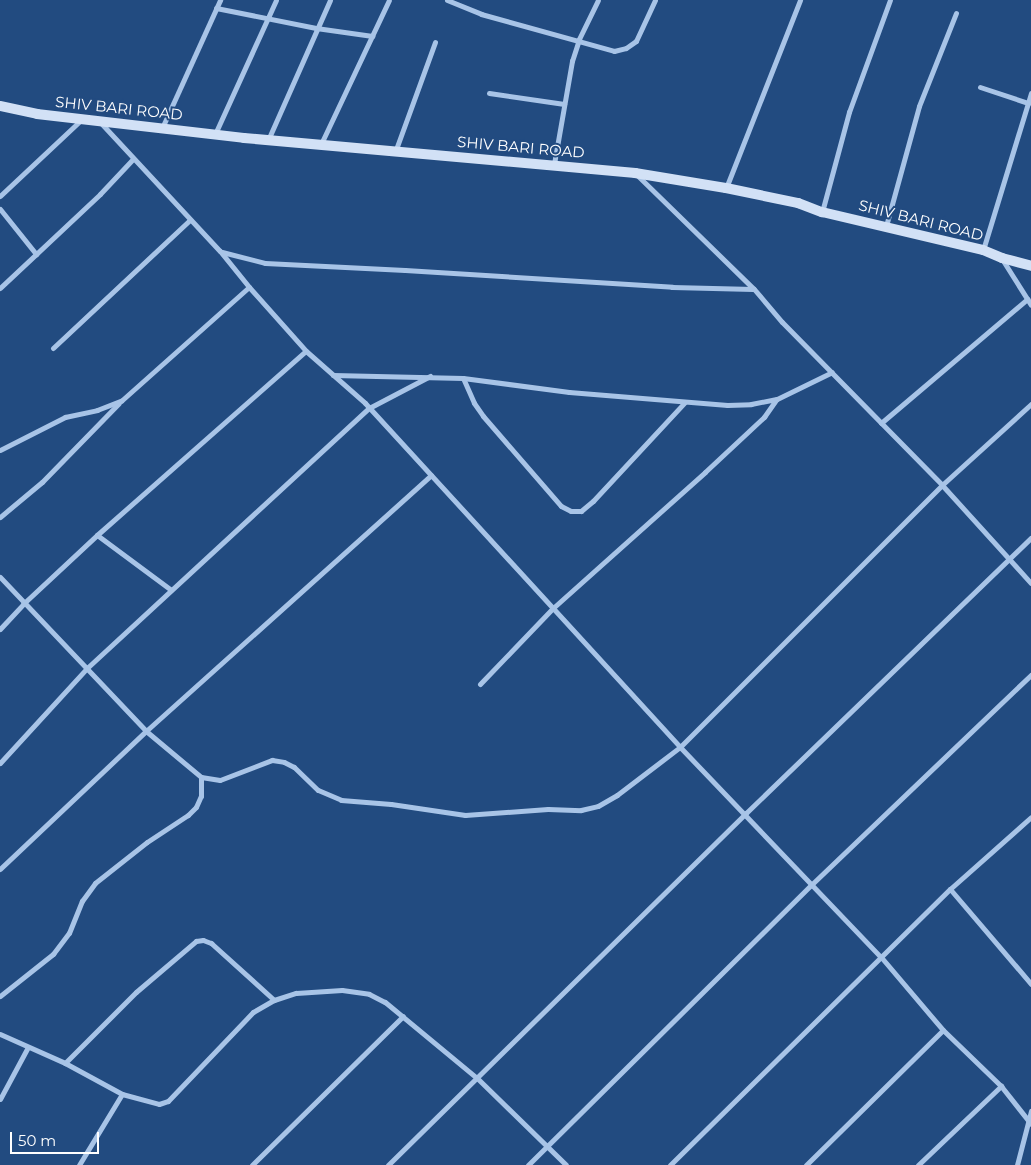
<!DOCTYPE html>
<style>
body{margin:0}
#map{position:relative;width:1031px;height:1165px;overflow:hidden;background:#224b80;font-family:Montserrat,sans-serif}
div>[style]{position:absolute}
.street>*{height:5px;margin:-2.5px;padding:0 2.5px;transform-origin:2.5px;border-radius:2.5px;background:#a8c4e7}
.secondary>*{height:10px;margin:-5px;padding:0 5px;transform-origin:5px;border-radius:5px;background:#d2e1f6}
span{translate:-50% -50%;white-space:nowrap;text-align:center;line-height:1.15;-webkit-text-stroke:4px #224b80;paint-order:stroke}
.street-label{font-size:15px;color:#fff}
.scale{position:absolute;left:10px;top:1132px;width:89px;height:22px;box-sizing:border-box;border:2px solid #fff;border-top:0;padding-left:6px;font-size:15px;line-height:18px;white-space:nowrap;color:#fff;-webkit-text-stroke:4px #224b80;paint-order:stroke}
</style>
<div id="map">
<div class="street">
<i style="left:447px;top:0;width:37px;rotate:22deg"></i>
<i style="left:481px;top:14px;width:138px;rotate:15.5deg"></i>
<i style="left:614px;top:51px;width:12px;rotate:-14deg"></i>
<i style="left:626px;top:48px;width:12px;rotate:-35deg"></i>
<i style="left:636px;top:41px;width:45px;rotate:-65.1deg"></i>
<i style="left:216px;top:8px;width:102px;rotate:11.3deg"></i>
<i style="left:316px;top:28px;width:57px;rotate:8.1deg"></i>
<i style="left:980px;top:87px;width:51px;rotate:18.4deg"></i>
<i style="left:489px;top:93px;width:76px;rotate:8.3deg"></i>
<i style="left:100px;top:122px;width:176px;rotate:47.1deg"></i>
<i style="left:220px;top:251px;width:46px;rotate:51.1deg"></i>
<i style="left:249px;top:287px;width:86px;rotate:48.3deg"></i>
<i style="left:306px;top:351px;width:79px;rotate:41.4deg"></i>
<i style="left:365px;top:403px;width:466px;rotate:47.5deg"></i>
<i style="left:680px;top:747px;width:291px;rotate:46.3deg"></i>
<i style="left:881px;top:957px;width:96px;rotate:49.7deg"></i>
<i style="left:943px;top:1030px;width:81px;rotate:44deg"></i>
<i style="left:1001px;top:1086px;width:48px;rotate:51.7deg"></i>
<i style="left:162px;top:128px;width:141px;rotate:-65.6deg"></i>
<i style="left:215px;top:134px;width:147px;rotate:-65.5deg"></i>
<i style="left:268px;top:140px;width:153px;rotate:-66.1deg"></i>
<i style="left:320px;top:146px;width:161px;rotate:-64.7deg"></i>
<i style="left:395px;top:152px;width:117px;rotate:-70deg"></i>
<i style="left:554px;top:164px;width:105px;rotate:-80.1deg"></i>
<i style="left:572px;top:61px;width:23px;rotate:-72deg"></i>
<i style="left:579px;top:39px;width:43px;rotate:-64deg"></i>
<i style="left:637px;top:175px;width:163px;rotate:44.3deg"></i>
<i style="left:754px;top:289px;width:43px;rotate:49.7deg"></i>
<i style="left:782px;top:322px;width:228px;rotate:45.5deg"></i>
<i style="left:942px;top:485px;width:132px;rotate:47.8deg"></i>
<i style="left:726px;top:188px;width:202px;rotate:-68.5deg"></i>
<i style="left:0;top:196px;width:111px;rotate:-43.2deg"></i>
<i style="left:0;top:209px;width:58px;rotate:51.3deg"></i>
<i style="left:822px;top:212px;width:104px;rotate:-74.9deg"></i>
<i style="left:849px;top:112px;width:119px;rotate:-69.9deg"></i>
<i style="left:886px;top:226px;width:124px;rotate:-74.6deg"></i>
<i style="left:919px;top:106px;width:100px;rotate:-68.3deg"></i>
<i style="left:983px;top:250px;width:164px;rotate:-73deg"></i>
<i style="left:222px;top:252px;width:44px;rotate:14.3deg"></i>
<i style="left:265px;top:263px;width:140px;rotate:2.9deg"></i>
<i style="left:405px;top:270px;width:268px;rotate:3.6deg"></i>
<i style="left:672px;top:287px;width:81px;rotate:1.4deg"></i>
<i style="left:1002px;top:259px;width:54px;rotate:57.8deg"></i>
<i style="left:0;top:288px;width:137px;rotate:-43.2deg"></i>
<i style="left:100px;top:194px;width:48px;rotate:-46.7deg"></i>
<i style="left:53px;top:348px;width:187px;rotate:-43.1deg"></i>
<i style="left:333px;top:375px;width:130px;rotate:1.3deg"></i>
<i style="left:463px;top:378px;width:107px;rotate:7.5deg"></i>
<i style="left:569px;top:392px;width:159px;rotate:4.7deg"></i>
<i style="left:727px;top:405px;width:24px;rotate:-2deg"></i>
<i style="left:751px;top:404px;width:26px;rotate:-11deg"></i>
<i style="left:777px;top:399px;width:61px;rotate:-26.1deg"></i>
<i style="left:463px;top:378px;width:27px;rotate:66deg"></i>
<i style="left:474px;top:403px;width:16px;rotate:55deg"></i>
<i style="left:483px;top:416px;width:119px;rotate:49.1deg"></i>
<i style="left:561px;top:506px;width:11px;rotate:27deg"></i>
<i style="left:571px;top:511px;width:10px"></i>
<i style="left:581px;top:511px;width:16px;rotate:-40deg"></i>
<i style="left:593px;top:501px;width:135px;rotate:-47.1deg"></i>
<i style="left:881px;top:423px;width:192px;rotate:-40.3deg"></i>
<i style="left:0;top:450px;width:73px;rotate:-26.9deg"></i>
<i style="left:65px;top:417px;width:33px;rotate:-12deg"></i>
<i style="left:97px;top:410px;width:26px;rotate:-21deg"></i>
<i style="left:121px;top:401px;width:171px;rotate:-41.7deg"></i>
<i style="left:0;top:517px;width:55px;rotate:-39.8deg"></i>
<i style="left:42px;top:482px;width:110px;rotate:-45.7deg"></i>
<i style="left:97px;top:535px;width:92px;rotate:36.6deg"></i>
<i style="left:0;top:577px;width:212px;rotate:46.5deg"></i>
<i style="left:146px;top:731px;width:72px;rotate:39.9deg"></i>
<i style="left:201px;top:777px;width:19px;rotate:9deg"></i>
<i style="left:220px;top:780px;width:56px;rotate:-21deg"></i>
<i style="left:272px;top:760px;width:12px;rotate:9deg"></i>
<i style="left:284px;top:762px;width:11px;rotate:27deg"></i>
<i style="left:294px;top:767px;width:33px;rotate:44deg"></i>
<i style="left:318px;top:790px;width:25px;rotate:23deg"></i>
<i style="left:341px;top:800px;width:50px;rotate:4.6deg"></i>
<i style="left:391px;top:804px;width:75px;rotate:8.5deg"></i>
<i style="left:465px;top:815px;width:83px;rotate:-4.1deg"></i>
<i style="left:548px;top:809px;width:33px;rotate:2deg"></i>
<i style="left:581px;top:810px;width:17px;rotate:-13deg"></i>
<i style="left:598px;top:806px;width:22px;rotate:-30deg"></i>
<i style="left:617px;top:795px;width:79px;rotate:-37.3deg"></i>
<i style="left:680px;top:747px;width:371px;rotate:-45deg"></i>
<i style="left:942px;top:485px;width:120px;rotate:-42.3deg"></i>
<i style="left:0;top:629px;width:34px;rotate:-47deg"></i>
<i style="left:23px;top:604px;width:101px;rotate:-43deg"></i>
<i style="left:97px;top:535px;width:278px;rotate:-41.4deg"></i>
<i style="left:480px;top:684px;width:105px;rotate:-46.2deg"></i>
<i style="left:553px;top:608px;width:204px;rotate:-41.8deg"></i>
<i style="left:705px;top:472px;width:81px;rotate:-43deg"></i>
<i style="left:764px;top:417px;width:21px;rotate:-55deg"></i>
<i style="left:0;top:763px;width:129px;rotate:-47.5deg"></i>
<i style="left:87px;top:668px;width:384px;rotate:-42.7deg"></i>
<i style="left:369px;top:408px;width:69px;rotate:-27.7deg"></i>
<i style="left:0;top:869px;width:201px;rotate:-43.4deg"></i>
<i style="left:146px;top:731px;width:383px;rotate:-41.9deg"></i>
<i style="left:950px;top:889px;width:125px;rotate:49.5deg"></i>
<i style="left:0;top:996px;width:68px;rotate:-38.4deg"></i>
<i style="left:53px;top:954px;width:26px;rotate:-53deg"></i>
<i style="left:69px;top:933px;width:35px;rotate:-68deg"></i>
<i style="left:82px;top:901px;width:22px;rotate:-54deg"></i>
<i style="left:95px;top:883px;width:66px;rotate:-38.3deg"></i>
<i style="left:147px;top:842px;width:49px;rotate:-33.4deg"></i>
<i style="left:188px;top:815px;width:11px;rotate:-45deg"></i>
<i style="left:196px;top:807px;width:12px;rotate:-66deg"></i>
<i style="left:201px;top:796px;width:19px;rotate:-90deg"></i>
<i style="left:0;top:1034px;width:71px;rotate:24deg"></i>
<i style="left:65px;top:1063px;width:65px;rotate:28.5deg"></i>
<i style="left:122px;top:1094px;width:38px;rotate:15deg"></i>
<i style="left:159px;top:1104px;width:9px;rotate:-18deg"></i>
<i style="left:168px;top:1101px;width:123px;rotate:-46.3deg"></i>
<i style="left:253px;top:1012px;width:24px;rotate:-30deg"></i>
<i style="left:274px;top:1000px;width:23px;rotate:-18deg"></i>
<i style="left:296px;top:993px;width:46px;rotate:-3.7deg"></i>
<i style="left:342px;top:990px;width:27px;rotate:8deg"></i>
<i style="left:369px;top:994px;width:18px;rotate:27deg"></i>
<i style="left:385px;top:1002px;width:119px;rotate:39.6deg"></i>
<i style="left:477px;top:1078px;width:124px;rotate:44.3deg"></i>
<i style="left:65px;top:1063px;width:100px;rotate:-45deg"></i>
<i style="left:136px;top:992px;width:79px;rotate:-40.4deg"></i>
<i style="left:196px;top:941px;width:7px;rotate:-8deg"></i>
<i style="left:203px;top:940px;width:9px;rotate:21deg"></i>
<i style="left:211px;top:943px;width:85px;rotate:42.1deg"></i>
<i style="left:0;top:1099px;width:59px;rotate:-61.7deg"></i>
<i style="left:79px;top:1165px;width:83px;rotate:-58.8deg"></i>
<i style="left:252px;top:1165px;width:212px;rotate:-44.6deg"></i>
<i style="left:388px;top:1165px;width:502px;rotate:-44.52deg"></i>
<i style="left:746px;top:813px;width:396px;rotate:-44deg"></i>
<i style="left:528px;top:1165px;width:398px;rotate:-44.7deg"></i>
<i style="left:811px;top:885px;width:304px;rotate:-43.7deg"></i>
<i style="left:670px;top:1165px;width:393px;rotate:-44.6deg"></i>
<i style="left:950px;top:889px;width:108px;rotate:-41.6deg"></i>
<i style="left:806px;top:1165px;width:192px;rotate:-44.6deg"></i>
<i style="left:918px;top:1165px;width:115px;rotate:-43.6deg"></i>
<i style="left:1017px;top:1165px;width:56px;rotate:-75.5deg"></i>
</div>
<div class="secondary">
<i style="left:0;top:106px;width:38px;rotate:12deg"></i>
<i style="left:37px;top:114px;width:208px;rotate:6.6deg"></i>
<i style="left:244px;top:138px;width:393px;rotate:5.1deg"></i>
<i style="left:635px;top:173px;width:92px;rotate:9.4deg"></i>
<i style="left:726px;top:188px;width:74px;rotate:11.8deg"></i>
<i style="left:798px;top:203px;width:26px;rotate:21deg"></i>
<i style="left:822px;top:212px;width:165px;rotate:13.3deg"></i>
<i style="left:983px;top:250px;width:21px;rotate:23deg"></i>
<i style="left:1002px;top:258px;width:30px;rotate:15deg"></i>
</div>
<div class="street-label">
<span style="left:119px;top:108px;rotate:6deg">SHIV BARI ROAD</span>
<span style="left:521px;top:147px;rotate:5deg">SHIV BARI ROAD</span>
<span style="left:921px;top:220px;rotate:14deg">SHIV BARI ROAD</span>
</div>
<div class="scale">50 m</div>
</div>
